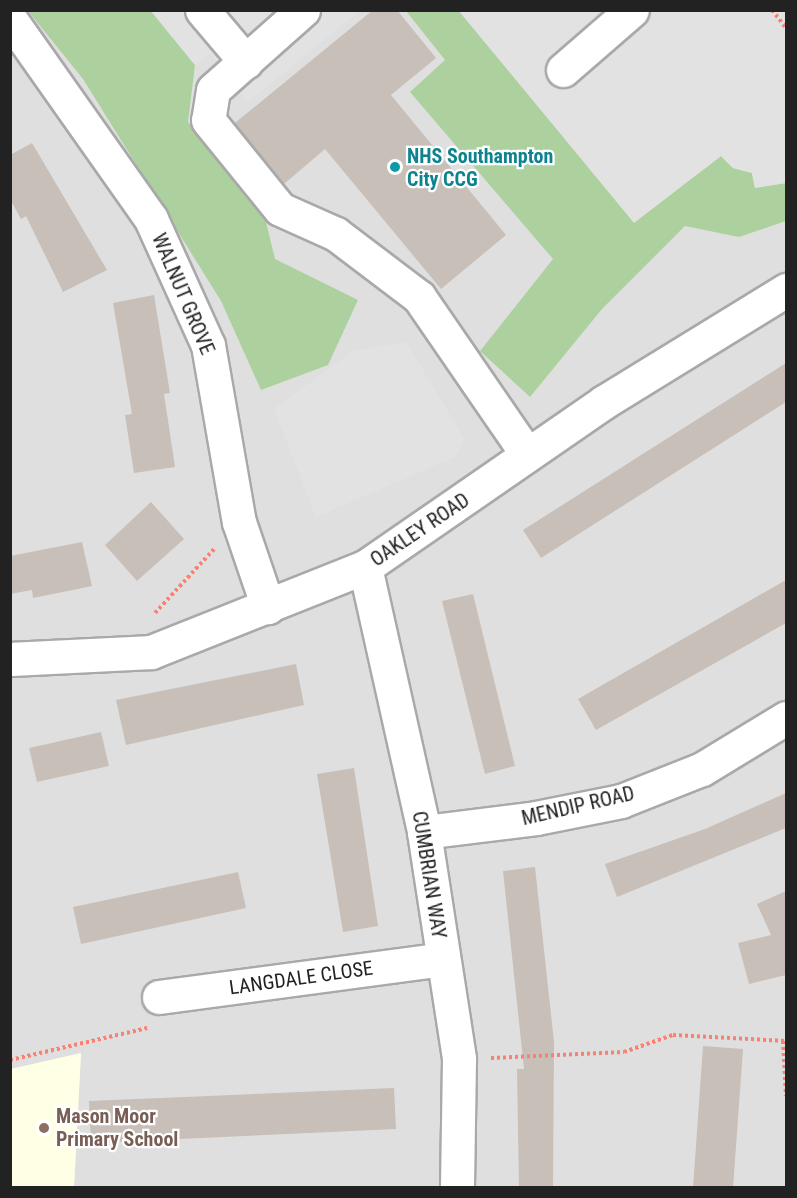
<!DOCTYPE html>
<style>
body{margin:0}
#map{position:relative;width:797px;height:1198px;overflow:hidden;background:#f2efe9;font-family:"Roboto Condensed",sans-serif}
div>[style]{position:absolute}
.residential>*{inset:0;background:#e0dfdf}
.education>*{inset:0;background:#ffffe5}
.forest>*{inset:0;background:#add19e}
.parking>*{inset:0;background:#e2e2e2}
.building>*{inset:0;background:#c7bfb8}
.path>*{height:4px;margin-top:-2px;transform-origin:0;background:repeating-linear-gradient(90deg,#fa8072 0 3px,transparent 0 6px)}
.roads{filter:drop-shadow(2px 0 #a9a9a9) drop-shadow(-2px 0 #a9a9a9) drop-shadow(0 2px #a9a9a9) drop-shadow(0 -2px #a9a9a9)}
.minor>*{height:33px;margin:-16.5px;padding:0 16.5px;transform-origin:16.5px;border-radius:16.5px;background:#fff}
.dots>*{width:16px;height:16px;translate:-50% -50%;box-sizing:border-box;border:3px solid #fff;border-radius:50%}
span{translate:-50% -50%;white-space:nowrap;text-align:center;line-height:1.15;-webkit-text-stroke:4.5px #fff;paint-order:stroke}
.culture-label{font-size:20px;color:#0d838f;font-weight:700}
.left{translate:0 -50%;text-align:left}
.street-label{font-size:20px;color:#222}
.education-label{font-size:20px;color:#785e54;font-weight:700}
.frame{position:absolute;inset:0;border:12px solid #222;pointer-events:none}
</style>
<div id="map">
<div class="residential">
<i style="clip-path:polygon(10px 11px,786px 11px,786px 1187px,74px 1187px,81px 1053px,11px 1069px)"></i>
</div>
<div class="education">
<i style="clip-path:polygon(81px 1053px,74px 1187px,11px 1187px,11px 1069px)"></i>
</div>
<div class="forest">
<i style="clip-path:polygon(28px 11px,151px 11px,195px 65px,188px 122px,265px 218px,275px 259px,358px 300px,328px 365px,261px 390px,221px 301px,83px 79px)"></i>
<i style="clip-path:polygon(406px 11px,459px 11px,634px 222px,721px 156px,733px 168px,752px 173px,755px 188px,786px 183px,786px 221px,739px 237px,685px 226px,602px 309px,530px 397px,480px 351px,553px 259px,410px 92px,445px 60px)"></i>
</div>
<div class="parking">
<i style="clip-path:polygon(151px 11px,356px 10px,358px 12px,248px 102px,211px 53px,195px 65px)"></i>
<i style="clip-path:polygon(459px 11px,786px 11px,786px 183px,755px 188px,752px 173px,733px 168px,721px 156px,634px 223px)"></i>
<i style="clip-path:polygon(406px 342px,464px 438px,455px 457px,316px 517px,274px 409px,353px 351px)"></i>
</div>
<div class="building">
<i style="clip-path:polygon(373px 10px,397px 10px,436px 58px,391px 95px,506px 235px,441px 289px,325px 149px,284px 184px,235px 123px)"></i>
<i style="clip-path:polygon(32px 143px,107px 270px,63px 292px,26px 216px,21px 219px,10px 199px,10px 155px)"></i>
<i style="clip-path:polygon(154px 295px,170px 393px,164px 394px,175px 467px,134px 473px,125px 415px,132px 414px,113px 303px)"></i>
<i style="clip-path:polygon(786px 363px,786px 402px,541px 558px,523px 530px)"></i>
<i style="clip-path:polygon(151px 502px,184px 539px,137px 581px,105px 545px)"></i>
<i style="clip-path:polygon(82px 542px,92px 586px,33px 598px,32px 590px,10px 594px,10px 556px)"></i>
<i style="clip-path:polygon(786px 580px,786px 623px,596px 730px,578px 699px)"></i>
<i style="clip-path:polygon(473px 594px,515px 766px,485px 774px,442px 601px)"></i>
<i style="clip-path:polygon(296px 664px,304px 705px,126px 745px,116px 700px)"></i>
<i style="clip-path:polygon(101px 732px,109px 766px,37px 782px,29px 748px)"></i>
<i style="clip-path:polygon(354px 768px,378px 926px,343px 932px,317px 774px)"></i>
<i style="clip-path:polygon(786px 793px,786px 828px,617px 897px,605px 864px,705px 829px)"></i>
<i style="clip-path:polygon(535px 867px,554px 1042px,553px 1188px,519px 1188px,517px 1069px,524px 1069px,503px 871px)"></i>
<i style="clip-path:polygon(238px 872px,246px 908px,81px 944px,73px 907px)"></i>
<i style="clip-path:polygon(786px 891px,786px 975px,749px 984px,738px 943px,771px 935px,757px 904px)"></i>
<i style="clip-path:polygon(703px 1046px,743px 1049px,733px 1188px,693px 1188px)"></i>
<i style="clip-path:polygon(394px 1088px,396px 1129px,91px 1143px,89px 1101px)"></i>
</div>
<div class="path">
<i style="left:772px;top:10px;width:23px;rotate:52deg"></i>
<i style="left:155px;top:613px;width:88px;rotate:-47.3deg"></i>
<i style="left:783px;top:1041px;width:55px;rotate:86.9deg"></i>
<i style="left:491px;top:1058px;width:133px;rotate:-2.6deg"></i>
<i style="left:624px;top:1052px;width:52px;rotate:-19.1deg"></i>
<i style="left:673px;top:1035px;width:113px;rotate:3deg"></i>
<i style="left:10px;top:1060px;width:141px;rotate:-13.1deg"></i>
</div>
<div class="roads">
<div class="minor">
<i style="left:202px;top:10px;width:68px;rotate:49.8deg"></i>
<i style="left:303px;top:10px;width:120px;rotate:138.4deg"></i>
<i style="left:213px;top:90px;width:30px;rotate:99deg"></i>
<i style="left:208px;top:120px;width:114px;rotate:51deg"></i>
<i style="left:280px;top:209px;width:61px;rotate:24.1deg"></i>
<i style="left:336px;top:234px;width:104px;rotate:37.2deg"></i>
<i style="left:419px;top:297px;width:191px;rotate:55.5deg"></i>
<i style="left:10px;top:19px;width:245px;rotate:54.8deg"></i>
<i style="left:151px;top:219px;width:138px;rotate:65.7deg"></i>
<i style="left:208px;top:345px;width:180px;rotate:80.1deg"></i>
<i style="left:239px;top:522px;width:90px;rotate:71.2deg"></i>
<i style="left:563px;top:70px;width:91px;rotate:-41deg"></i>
<i style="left:365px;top:567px;width:271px;rotate:77.4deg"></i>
<i style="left:424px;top:832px;width:230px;rotate:81.2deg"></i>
<i style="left:459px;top:1059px;width:129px;rotate:90.9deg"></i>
<i style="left:10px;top:659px;width:141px;rotate:-2.8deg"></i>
<i style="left:151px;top:652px;width:230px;rotate:-21.7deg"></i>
<i style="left:365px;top:567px;width:290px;rotate:-34.6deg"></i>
<i style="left:604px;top:402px;width:214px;rotate:-31.6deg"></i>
<i style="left:424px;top:832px;width:113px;rotate:-7.1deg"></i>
<i style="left:536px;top:818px;width:87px;rotate:-11.3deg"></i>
<i style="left:621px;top:801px;width:87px;rotate:-21.6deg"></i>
<i style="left:702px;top:769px;width:98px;rotate:-31.3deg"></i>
<i style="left:159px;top:997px;width:286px;rotate:-7.6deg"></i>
</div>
</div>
<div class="dots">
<i style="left:395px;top:167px;background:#0f9aa8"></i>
<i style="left:44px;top:1128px;background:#8d6e63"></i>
</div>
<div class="culture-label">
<span class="left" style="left:407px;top:168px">NHS Southampton<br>City CCG</span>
</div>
<div class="street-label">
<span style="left:183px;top:294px;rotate:67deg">WALNUT GROVE</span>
<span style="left:420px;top:530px;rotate:-34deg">OAKLEY ROAD</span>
<span style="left:578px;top:806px;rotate:-13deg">MENDIP ROAD</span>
<span style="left:429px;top:875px;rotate:81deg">CUMBRIAN WAY</span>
<span style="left:301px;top:978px;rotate:-8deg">LANGDALE CLOSE</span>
</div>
<div class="education-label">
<span class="left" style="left:56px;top:1128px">Mason Moor<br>Primary School</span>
</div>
<div class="frame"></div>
</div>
